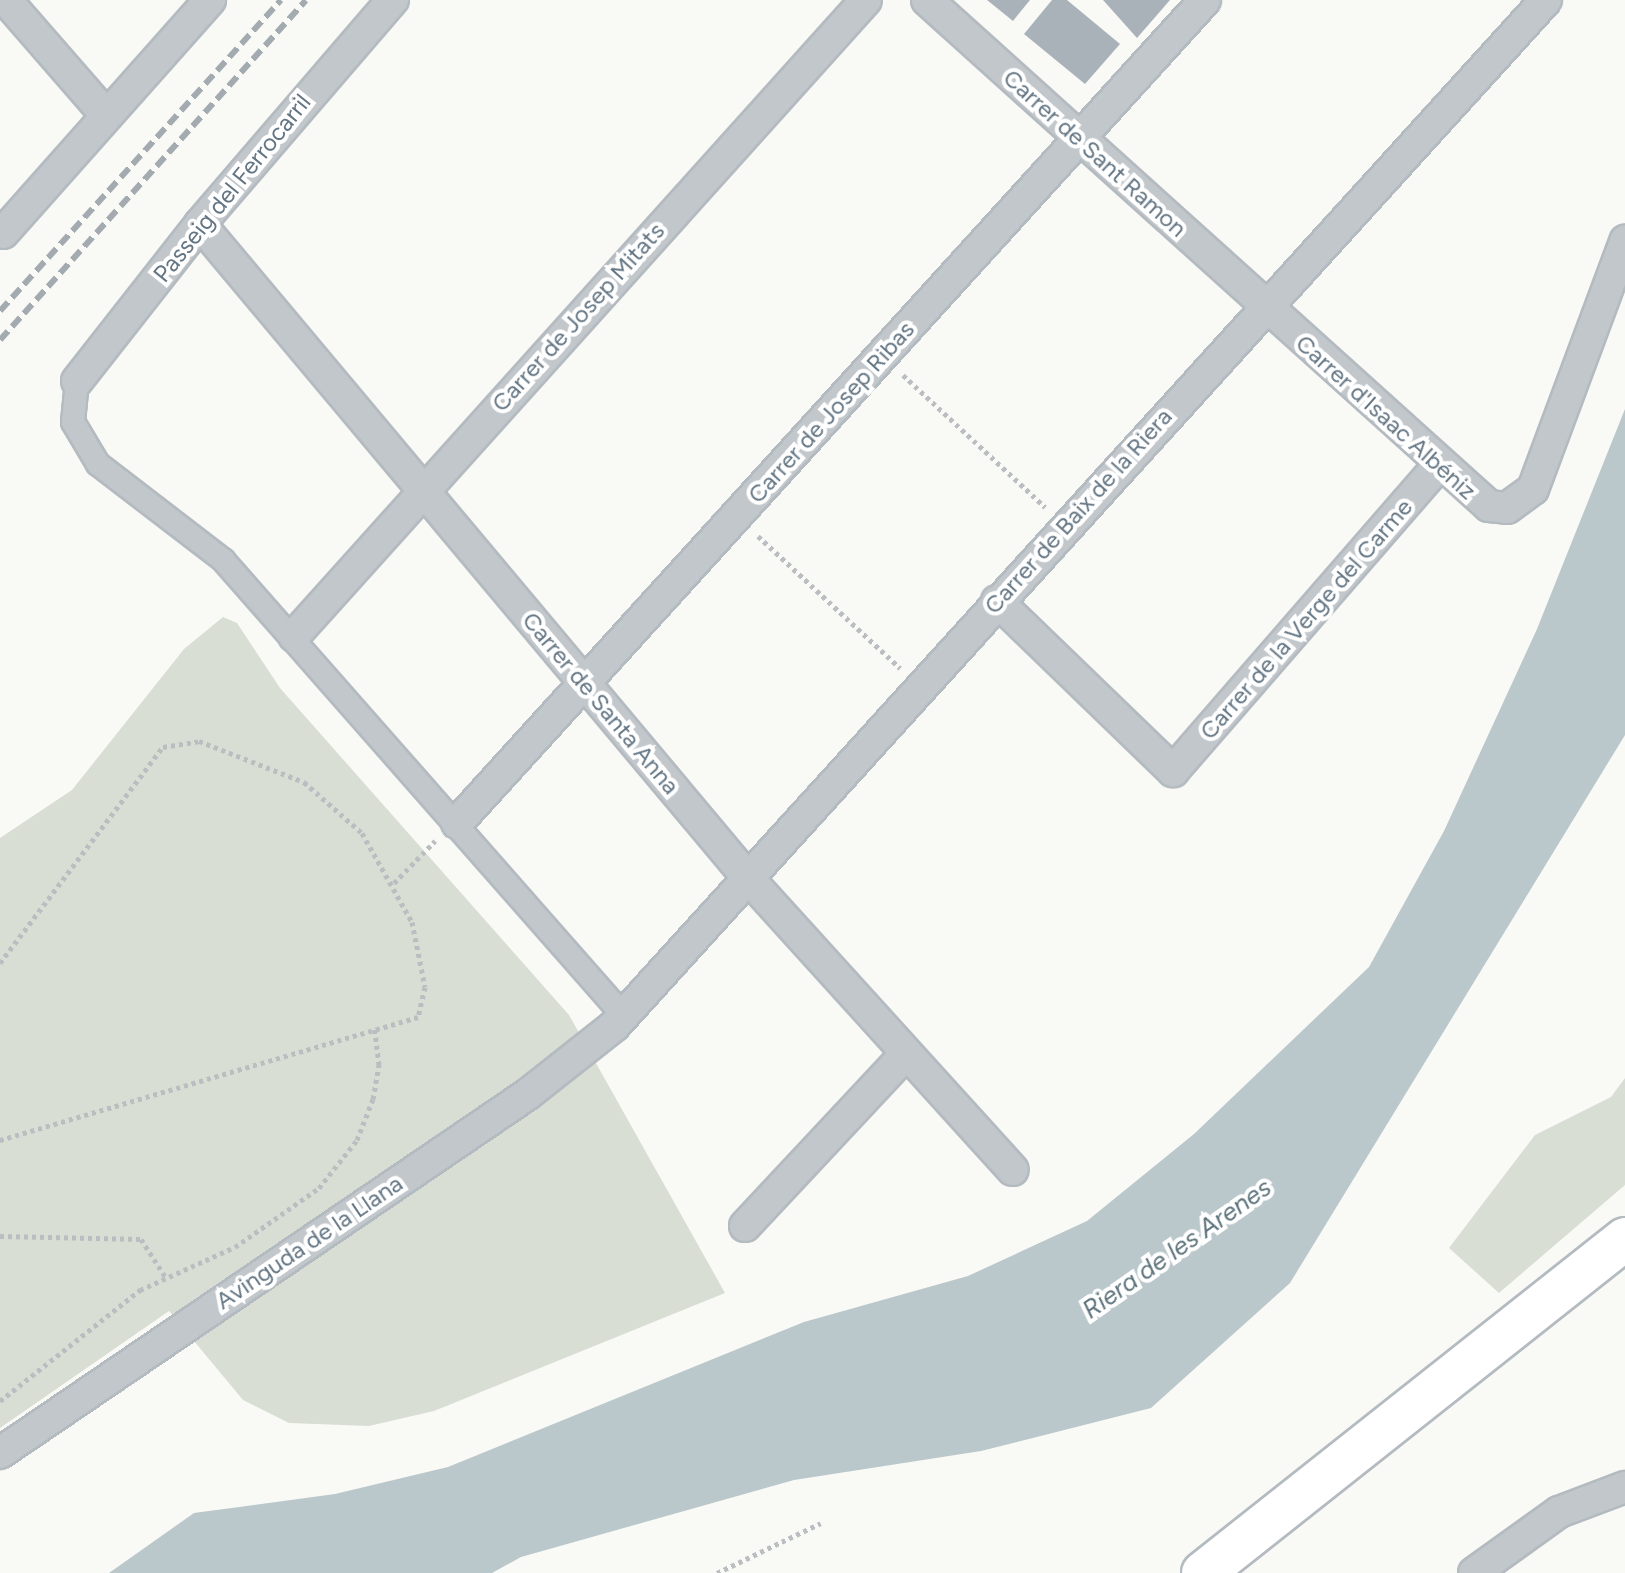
<!DOCTYPE html>
<meta charset="utf-8">
<style>
body{margin:0}
#map{position:relative;width:1625px;height:1573px;overflow:hidden;background:#f9f9f6;font-family:Figtree,sans-serif}
div>[style]{position:absolute}
.green>*{inset:0;background:#d9ded5}
.water>*{inset:0;background:#bac7cb}
.building>*{inset:0;background:#a9b2b9}
.path>*{height:5px;margin-top:-2.5px;transform-origin:0;background:repeating-linear-gradient(90deg,#babec1 0 4px,transparent 0 8px)}
.roads{filter:drop-shadow(2px 0 #b4bbc0) drop-shadow(-2px 0 #b4bbc0) drop-shadow(0 2px #b4bbc0) drop-shadow(0 -2px #b4bbc0)}
.pedestrian>*{height:22px;margin:-11px;padding:0 11px;transform-origin:11px;border-radius:11px;background:#c2c7cb}
.minor>*{height:30px;margin:-15px;padding:0 15px;transform-origin:15px;border-radius:15px;background:#c2c7cb}
.secondary>*{height:42px;margin:-21px;padding:0 21px;transform-origin:21px;border-radius:21px;background:#fff}
.rail>*{height:6px;margin-top:-3px;transform-origin:0;background:repeating-linear-gradient(90deg,#a3abb1 0 12px,transparent 0 18px)}
span{translate:-50% -50%;white-space:nowrap;text-align:center;line-height:1.15;-webkit-text-stroke:8px #fff;paint-order:stroke}
.street-label{font-size:24px;color:#637583}
.water-label{font-size:26px;color:#5e747c;font-style:italic}
</style>
<div id="map">
<div class="green">
<i style="clip-path:polygon(223px 617px,237px 623px,280px 688px,569px 1015px,725px 1293px,434px 1411px,369px 1426px,289px 1423px,243px 1400px,169px 1311px,0 1428px,0 838px,72px 790px,184px 649px)"></i>
<i style="clip-path:polygon(1625px 1078px,1625px 1185px,1499px 1293px,1449px 1248px,1535px 1135px,1611px 1097px)"></i>
</div>
<div class="water">
<i style="clip-path:polygon(1625px 409px,1625px 735px,1290px 1283px,1151px 1408px,981px 1451px,794px 1480px,521px 1557px,492px 1573px,109px 1573px,194px 1513px,335px 1494px,448px 1467px,804px 1322px,968px 1276px,1087px 1221px,1194px 1134px,1369px 967px,1444px 831px,1537px 629px)"></i>
</div>
<div class="building">
<i style="clip-path:polygon(987px 0,1030px 0,1013px 21px)"></i>
<i style="clip-path:polygon(1052px 0,1067px 0,1120px 44px,1085px 84px,1024px 34px)"></i>
<i style="clip-path:polygon(1103px 0,1170px 0,1137px 38px)"></i>
</div>
<div class="path">
<i style="left:903px;top:375px;width:194px;rotate:42.9deg"></i>
<i style="left:758px;top:536px;width:194px;rotate:42.9deg"></i>
<i style="left:394px;top:883px;width:59px;rotate:-45.7deg"></i>
<i style="left:0;top:963px;width:271px;rotate:-53deg"></i>
<i style="left:163px;top:747px;width:36px;rotate:-9deg"></i>
<i style="left:199px;top:741px;width:113px;rotate:21.3deg"></i>
<i style="left:304px;top:782px;width:77px;rotate:41.3deg"></i>
<i style="left:362px;top:833px;width:102px;rotate:60.7deg"></i>
<i style="left:412px;top:922px;width:66px;rotate:78.7deg"></i>
<i style="left:425px;top:987px;width:31px;rotate:103deg"></i>
<i style="left:418px;top:1017px;width:436px;rotate:163.6deg"></i>
<i style="left:0;top:1236px;width:141px;rotate:1.2deg"></i>
<i style="left:141px;top:1239px;width:46px;rotate:57.3deg"></i>
<i style="left:0;top:1401px;width:179px;rotate:-38.4deg"></i>
<i style="left:140px;top:1290px;width:104px;rotate:-24.4deg"></i>
<i style="left:235px;top:1247px;width:103px;rotate:-35.1deg"></i>
<i style="left:319px;top:1188px;width:61px;rotate:-51.6deg"></i>
<i style="left:357px;top:1140px;width:44px;rotate:-68.7deg"></i>
<i style="left:373px;top:1099px;width:35px;rotate:-80deg"></i>
<i style="left:379px;top:1065px;width:39px;rotate:-97deg"></i>
<i style="left:717px;top:1573px;width:115px;rotate:-25.7deg"></i>
</div>
<div class="roads">
<div class="pedestrian">
<i style="left:77px;top:381px;width:41px;rotate:95.6deg"></i>
<i style="left:73px;top:422px;width:49px;rotate:59.2deg"></i>
<i style="left:98px;top:464px;width:158px;rotate:37.5deg"></i>
<i style="left:223px;top:560px;width:606px;rotate:48.68deg"></i>
</div>
<div class="minor">
<i style="left:6px;top:0;width:152px;rotate:49deg"></i>
<i style="left:927px;top:0;width:756px;rotate:42deg"></i>
<i style="left:1489px;top:506px;width:18px;rotate:6deg"></i>
<i style="left:1507px;top:508px;width:32px;rotate:-36deg"></i>
<i style="left:1533px;top:489px;width:265px;rotate:-69.6deg"></i>
<i style="left:200px;top:224px;width:853px;rotate:50.04deg"></i>
<i style="left:748px;top:878px;width:394px;rotate:47.8deg"></i>
<i style="left:3px;top:233px;width:312px;rotate:-48.4deg"></i>
<i style="left:77px;top:381px;width:199px;rotate:-51.9deg"></i>
<i style="left:200px;top:224px;width:296px;rotate:-49.3deg"></i>
<i style="left:997px;top:601px;width:245px;rotate:44deg"></i>
<i style="left:1173px;top:771px;width:404px;rotate:-49deg"></i>
<i style="left:294px;top:636px;width:855px;rotate:-48.03deg"></i>
<i style="left:457px;top:823px;width:1112px;rotate:-47.73deg"></i>
<i style="left:745px;top:1226px;width:233px;rotate:-46.9deg"></i>
<i style="left:0;top:1453px;width:638px;rotate:-34.21deg"></i>
<i style="left:528px;top:1094px;width:110px;rotate:-38.3deg"></i>
<i style="left:614px;top:1026px;width:1386px;rotate:-47.75deg"></i>
<i style="left:1474px;top:1573px;width:105px;rotate:-35.7deg"></i>
<i style="left:1559px;top:1512px;width:71px;rotate:-20.7deg"></i>
</div>
<div class="secondary">
<i style="left:1203px;top:1573px;width:538px;rotate:-38.36deg"></i>
</div>
</div>
<div class="rail">
<i style="left:0;top:311px;width:419px;rotate:-47.9deg"></i>
<i style="left:0;top:340px;width:457px;rotate:-48deg"></i>
</div>
<div class="street-label">
<span style="left:1095px;top:153px;rotate:42deg">Carrer de Sant Ramon</span>
<span style="left:232px;top:188px;rotate:-51deg">Passeig del Ferrocarril</span>
<span style="left:578px;top:317px;rotate:-48deg">Carrer de Josep Mitats</span>
<span style="left:831px;top:412px;rotate:-48deg">Carrer de Josep Ribas</span>
<span style="left:1386px;top:417px;rotate:42deg">Carrer d'Isaac Albéniz</span>
<span style="left:1078px;top:511px;rotate:-48deg">Carrer de Baix de la Riera</span>
<span style="left:1306px;top:619px;rotate:-49deg">Carrer de la Verge del Carme</span>
<span style="left:601px;top:703px;rotate:50deg">Carrer de Santa Anna</span>
<span style="left:309px;top:1242px;rotate:-34deg">Avinguda de la Llana</span>
</div>
<div class="water-label">
<span style="left:1177px;top:1249px;rotate:-35deg">Riera de les Arenes</span>
</div>
</div>
